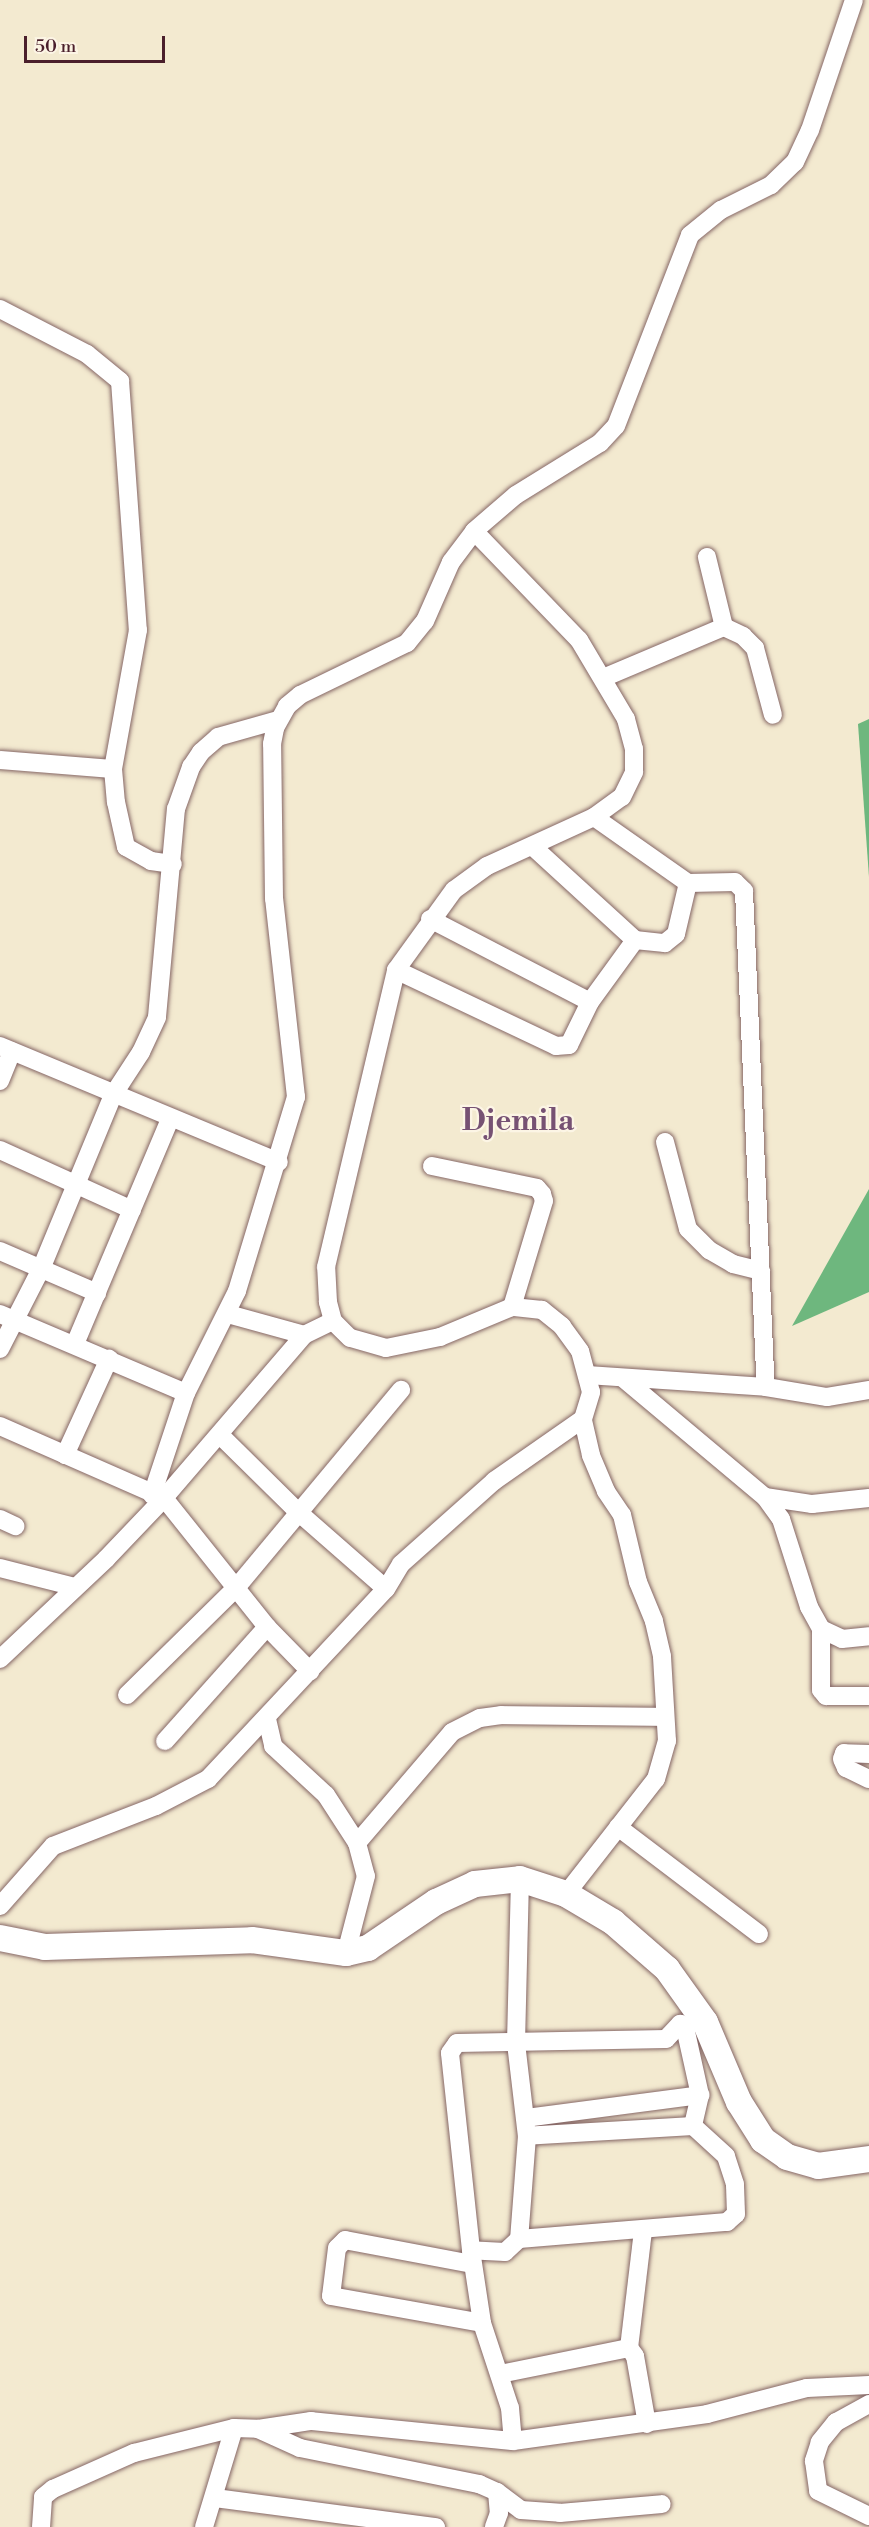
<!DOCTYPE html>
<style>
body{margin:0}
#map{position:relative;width:869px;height:2527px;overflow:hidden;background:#f3ead0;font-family:"Libre Bodoni",serif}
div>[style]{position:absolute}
.forest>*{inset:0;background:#6eb77e}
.roads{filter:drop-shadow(0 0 2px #856665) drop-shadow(0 0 2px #856665)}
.street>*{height:18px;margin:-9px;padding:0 9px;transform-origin:9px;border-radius:9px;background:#fff}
.secondary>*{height:26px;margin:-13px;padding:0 13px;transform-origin:13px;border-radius:13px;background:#fff}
span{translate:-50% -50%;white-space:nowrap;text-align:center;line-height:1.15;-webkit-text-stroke:4.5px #fcf5e5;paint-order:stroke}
.district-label{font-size:30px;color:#765173;font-weight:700}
.scale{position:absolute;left:24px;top:36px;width:141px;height:27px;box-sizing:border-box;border:3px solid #4a1f2b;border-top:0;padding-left:8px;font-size:18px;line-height:21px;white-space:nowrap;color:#4a1f2b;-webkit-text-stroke:4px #fcf5e5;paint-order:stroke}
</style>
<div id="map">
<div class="forest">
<div style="clip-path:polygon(869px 719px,869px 877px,858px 724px)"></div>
<div style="clip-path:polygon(869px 1189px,869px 1292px,792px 1326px)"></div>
</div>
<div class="roads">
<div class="street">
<div style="left:0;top:309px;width:98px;rotate:27.3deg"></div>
<div style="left:87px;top:354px;width:43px;rotate:39.3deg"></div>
<div style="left:120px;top:381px;width:250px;rotate:85.9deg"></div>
<div style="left:138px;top:630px;width:141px;rotate:100.2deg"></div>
<div style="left:113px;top:769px;width:33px;rotate:85deg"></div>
<div style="left:116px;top:802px;width:46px;rotate:77.5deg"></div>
<div style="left:126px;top:847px;width:29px;rotate:29deg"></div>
<div style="left:151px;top:861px;width:22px;rotate:8deg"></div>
<div style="left:724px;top:627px;width:21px;rotate:25deg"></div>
<div style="left:743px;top:636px;width:17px;rotate:45deg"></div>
<div style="left:755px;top:648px;width:69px;rotate:75deg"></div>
<div style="left:603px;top:678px;width:131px;rotate:-22.9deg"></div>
<div style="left:724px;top:627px;width:72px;rotate:-103.7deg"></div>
<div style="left:0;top:760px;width:113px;rotate:4.6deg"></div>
<div style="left:594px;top:817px;width:115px;rotate:35.1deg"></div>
<div style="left:688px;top:883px;width:47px;rotate:-1.2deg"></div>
<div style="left:735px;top:882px;width:13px;rotate:45deg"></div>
<div style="left:744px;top:891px;width:496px;rotate:87.5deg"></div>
<div style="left:430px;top:919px;width:180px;rotate:27.4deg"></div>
<div style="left:635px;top:940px;width:30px;rotate:6deg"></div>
<div style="left:665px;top:943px;width:14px;rotate:-39deg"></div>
<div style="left:676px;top:934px;width:52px;rotate:-76.8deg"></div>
<div style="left:396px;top:970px;width:177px;rotate:25.4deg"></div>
<div style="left:556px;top:1046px;width:13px;rotate:-4deg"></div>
<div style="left:569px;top:1045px;width:48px;rotate:-64deg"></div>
<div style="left:590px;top:1002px;width:77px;rotate:-54deg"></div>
<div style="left:635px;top:940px;width:138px;rotate:-137.6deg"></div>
<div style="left:0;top:1046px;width:302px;rotate:22.6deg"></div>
<div style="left:0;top:1081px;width:32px;rotate:-68deg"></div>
<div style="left:665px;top:1142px;width:90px;rotate:75.2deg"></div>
<div style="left:688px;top:1229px;width:30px;rotate:45deg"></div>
<div style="left:709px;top:1250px;width:28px;rotate:30deg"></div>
<div style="left:733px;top:1264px;width:29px;rotate:14deg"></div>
<div style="left:0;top:1150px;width:145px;rotate:24.4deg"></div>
<div style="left:432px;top:1166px;width:107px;rotate:11.8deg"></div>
<div style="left:537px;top:1188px;width:8px;rotate:50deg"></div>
<div style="left:542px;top:1194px;width:7px;rotate:74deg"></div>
<div style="left:544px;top:1201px;width:111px;rotate:106.8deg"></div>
<div style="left:0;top:1251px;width:106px;rotate:23.4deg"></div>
<div style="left:0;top:1314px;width:202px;rotate:23deg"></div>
<div style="left:228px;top:1314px;width:79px;rotate:15.4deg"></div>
<div style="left:304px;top:1335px;width:32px;rotate:-26deg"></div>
<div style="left:75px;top:1344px;width:244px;rotate:-67.1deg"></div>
<div style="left:0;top:1349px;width:90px;rotate:-62.9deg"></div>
<div style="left:41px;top:1269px;width:188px;rotate:-67.5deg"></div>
<div style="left:113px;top:1095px;width:51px;rotate:-56.9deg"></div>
<div style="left:141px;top:1052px;width:38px;rotate:-65deg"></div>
<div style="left:157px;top:1017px;width:209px;rotate:-84.8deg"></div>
<div style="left:176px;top:809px;width:45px;rotate:-70.3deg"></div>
<div style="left:191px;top:767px;width:18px;rotate:-56deg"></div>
<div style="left:201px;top:752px;width:23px;rotate:-41deg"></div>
<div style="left:218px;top:737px;width:62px;rotate:-15.8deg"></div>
<div style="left:587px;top:1375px;width:179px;rotate:3.8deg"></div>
<div style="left:766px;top:1387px;width:62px;rotate:9.3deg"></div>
<div style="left:827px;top:1397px;width:43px;rotate:-9.5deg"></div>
<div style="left:623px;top:1378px;width:185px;rotate:40deg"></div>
<div style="left:765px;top:1497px;width:27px;rotate:54deg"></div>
<div style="left:781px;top:1519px;width:92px;rotate:72.3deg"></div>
<div style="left:809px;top:1607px;width:25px;rotate:61deg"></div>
<div style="left:821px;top:1629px;width:23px;rotate:25deg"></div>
<div style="left:842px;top:1639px;width:27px;rotate:-6deg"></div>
<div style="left:0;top:1426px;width:179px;rotate:23.7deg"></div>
<div style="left:164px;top:1498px;width:165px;rotate:51.4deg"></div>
<div style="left:267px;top:1627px;width:62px;rotate:45.7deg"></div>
<div style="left:221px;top:1436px;width:107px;rotate:44.6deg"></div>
<div style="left:297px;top:1511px;width:118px;rotate:41.2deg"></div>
<div style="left:65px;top:1455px;width:106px;rotate:-65.4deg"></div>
<div style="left:152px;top:1495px;width:108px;rotate:-71.6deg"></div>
<div style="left:186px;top:1393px;width:114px;rotate:-63.4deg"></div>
<div style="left:237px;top:1291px;width:203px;rotate:-73.1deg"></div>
<div style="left:296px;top:1097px;width:199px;rotate:-96.3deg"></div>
<div style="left:274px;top:899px;width:155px;rotate:-90.7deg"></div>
<div style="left:272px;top:744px;width:16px;rotate:-79deg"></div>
<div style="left:275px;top:728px;width:25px;rotate:-61deg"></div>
<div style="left:287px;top:706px;width:17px;rotate:-40deg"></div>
<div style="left:300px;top:695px;width:119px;rotate:-25.9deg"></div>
<div style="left:407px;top:643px;width:28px;rotate:-51deg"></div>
<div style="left:425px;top:621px;width:64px;rotate:-66.2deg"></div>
<div style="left:451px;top:562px;width:39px;rotate:-53deg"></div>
<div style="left:474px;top:531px;width:55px;rotate:-40.6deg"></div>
<div style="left:516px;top:495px;width:99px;rotate:-31.8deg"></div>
<div style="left:600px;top:443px;width:23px;rotate:-47deg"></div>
<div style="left:616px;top:426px;width:205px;rotate:-68.8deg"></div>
<div style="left:690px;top:235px;width:40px;rotate:-39deg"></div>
<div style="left:721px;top:210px;width:56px;rotate:-26.6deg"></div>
<div style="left:771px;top:185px;width:33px;rotate:-44deg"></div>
<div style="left:795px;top:162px;width:35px;rotate:-65deg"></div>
<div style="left:810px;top:130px;width:137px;rotate:-71.3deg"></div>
<div style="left:765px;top:1497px;width:48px;rotate:8.5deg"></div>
<div style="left:812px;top:1504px;width:57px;rotate:-6deg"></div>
<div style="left:0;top:1519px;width:17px;rotate:25deg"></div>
<div style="left:0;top:1568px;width:77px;rotate:14.2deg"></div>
<div style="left:821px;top:1629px;width:61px;rotate:90deg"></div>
<div style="left:821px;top:1690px;width:8px;rotate:50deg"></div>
<div style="left:826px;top:1696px;width:43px"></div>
<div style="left:0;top:1659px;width:146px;rotate:-43.3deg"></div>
<div style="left:106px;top:1559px;width:84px;rotate:-46.4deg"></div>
<div style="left:164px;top:1498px;width:215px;rotate:-49.3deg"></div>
<div style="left:127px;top:1695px;width:153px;rotate:-44.5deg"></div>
<div style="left:236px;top:1588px;width:258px;rotate:-50.2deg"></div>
<div style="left:267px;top:1719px;width:28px;rotate:77deg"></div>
<div style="left:273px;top:1746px;width:72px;rotate:42.8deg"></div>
<div style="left:326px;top:1795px;width:57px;rotate:57.1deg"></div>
<div style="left:357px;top:1843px;width:34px;rotate:75deg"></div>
<div style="left:366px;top:1876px;width:80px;rotate:104.6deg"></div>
<div style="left:165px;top:1741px;width:153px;rotate:-48.2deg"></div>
<div style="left:869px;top:1754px;width:25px;rotate:-178deg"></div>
<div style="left:844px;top:1753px;width:6px;rotate:108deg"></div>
<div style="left:842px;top:1759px;width:10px;rotate:66deg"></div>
<div style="left:846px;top:1768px;width:25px;rotate:26deg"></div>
<div style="left:618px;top:1827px;width:177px;rotate:37.2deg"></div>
<div style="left:357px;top:1843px;width:146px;rotate:-49.4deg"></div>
<div style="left:452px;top:1732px;width:31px;rotate:-27deg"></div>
<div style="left:480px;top:1718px;width:21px;rotate:-8deg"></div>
<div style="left:501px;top:1715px;width:163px;rotate:0.7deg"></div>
<div style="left:520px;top:1879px;width:164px;rotate:91.4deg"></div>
<div style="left:516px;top:2043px;width:94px;rotate:83.3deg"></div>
<div style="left:527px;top:2136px;width:103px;rotate:94.4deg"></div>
<div style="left:519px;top:2239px;width:19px;rotate:137deg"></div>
<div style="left:505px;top:2252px;width:34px;rotate:-177deg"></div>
<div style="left:471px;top:2250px;width:74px;rotate:81.4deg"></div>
<div style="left:482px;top:2323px;width:89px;rotate:71.8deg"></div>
<div style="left:510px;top:2408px;width:33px;rotate:85deg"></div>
<div style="left:513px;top:2441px;width:196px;rotate:-7.9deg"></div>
<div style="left:707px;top:2414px;width:103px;rotate:-14.6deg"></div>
<div style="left:807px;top:2388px;width:62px;rotate:-2.8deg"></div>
<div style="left:566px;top:1894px;width:146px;rotate:-52deg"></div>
<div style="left:656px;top:1779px;width:40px;rotate:-74deg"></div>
<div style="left:667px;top:1741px;width:85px;rotate:-93.4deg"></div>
<div style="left:662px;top:1656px;width:36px;rotate:-103deg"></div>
<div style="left:654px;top:1621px;width:42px;rotate:-112.3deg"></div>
<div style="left:638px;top:1582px;width:69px;rotate:-103.4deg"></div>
<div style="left:622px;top:1515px;width:29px;rotate:-124deg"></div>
<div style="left:606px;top:1491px;width:39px;rotate:-113deg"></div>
<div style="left:591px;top:1455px;width:37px;rotate:-103deg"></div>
<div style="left:0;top:1906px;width:80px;rotate:-48.5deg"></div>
<div style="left:53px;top:1846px;width:110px;rotate:-21.2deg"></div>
<div style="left:156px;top:1806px;width:59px;rotate:-27.4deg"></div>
<div style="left:208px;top:1779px;width:260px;rotate:-46.9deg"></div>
<div style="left:386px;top:1589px;width:29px;rotate:-59deg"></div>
<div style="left:401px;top:1564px;width:125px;rotate:-41.7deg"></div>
<div style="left:494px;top:1481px;width:108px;rotate:-34.9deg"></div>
<div style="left:583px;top:1419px;width:28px;rotate:-73deg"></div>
<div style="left:591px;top:1392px;width:42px;rotate:-105deg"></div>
<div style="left:580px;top:1351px;width:31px;rotate:-126deg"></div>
<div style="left:562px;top:1326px;width:26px;rotate:-141deg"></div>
<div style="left:542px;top:1310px;width:30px;rotate:-174deg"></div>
<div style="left:512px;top:1307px;width:78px;rotate:157.4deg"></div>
<div style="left:440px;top:1337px;width:55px;rotate:168.5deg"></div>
<div style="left:386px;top:1348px;width:37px;rotate:-164deg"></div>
<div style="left:350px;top:1338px;width:24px;rotate:-135deg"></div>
<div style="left:333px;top:1321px;width:20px;rotate:-105deg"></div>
<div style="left:328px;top:1302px;width:35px;rotate:-93deg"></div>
<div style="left:326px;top:1267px;width:305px;rotate:-76.7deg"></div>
<div style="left:396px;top:970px;width:99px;rotate:-54.1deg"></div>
<div style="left:454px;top:890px;width:41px;rotate:-36deg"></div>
<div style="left:487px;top:866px;width:118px;rotate:-24.6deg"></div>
<div style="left:594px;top:817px;width:34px;rotate:-36deg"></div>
<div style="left:622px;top:797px;width:28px;rotate:-64deg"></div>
<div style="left:634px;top:772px;width:23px;rotate:-90deg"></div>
<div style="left:634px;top:749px;width:31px;rotate:-105deg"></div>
<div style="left:626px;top:719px;width:92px;rotate:-120.7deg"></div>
<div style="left:579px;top:640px;width:151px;rotate:-133.9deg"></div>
<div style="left:526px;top:2118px;width:176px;rotate:-7.5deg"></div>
<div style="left:519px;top:2239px;width:209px;rotate:-4.7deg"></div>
<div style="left:727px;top:2222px;width:12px;rotate:-42deg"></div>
<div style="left:736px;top:2214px;width:30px;rotate:-92deg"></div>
<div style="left:735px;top:2184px;width:29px;rotate:-108deg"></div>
<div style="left:726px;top:2156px;width:45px;rotate:-137.7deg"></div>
<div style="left:693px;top:2126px;width:166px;rotate:176.6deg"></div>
<div style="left:471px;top:2250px;width:198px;rotate:-96.1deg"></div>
<div style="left:450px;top:2053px;width:12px;rotate:-55deg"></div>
<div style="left:457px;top:2043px;width:209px;rotate:-1.1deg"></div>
<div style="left:666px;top:2039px;width:21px;rotate:-47deg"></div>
<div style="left:680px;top:2024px;width:10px;rotate:53deg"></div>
<div style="left:686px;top:2032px;width:65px;rotate:77.5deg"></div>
<div style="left:700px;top:2095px;width:32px;rotate:103deg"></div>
<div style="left:472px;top:2264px;width:129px;rotate:-169.3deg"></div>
<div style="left:345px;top:2240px;width:11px;rotate:135deg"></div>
<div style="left:337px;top:2248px;width:48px;rotate:97.1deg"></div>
<div style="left:331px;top:2296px;width:153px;rotate:10.1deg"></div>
<div style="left:629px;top:2348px;width:118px;rotate:-83.2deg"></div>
<div style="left:500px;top:2374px;width:132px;rotate:-11.4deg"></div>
<div style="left:629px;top:2348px;width:10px;rotate:53deg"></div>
<div style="left:635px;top:2356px;width:69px;rotate:80deg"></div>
<div style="left:869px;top:2404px;width:38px;rotate:151deg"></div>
<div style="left:836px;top:2422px;width:26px;rotate:129deg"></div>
<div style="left:820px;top:2442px;width:20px;rotate:108deg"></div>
<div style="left:814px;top:2461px;width:30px;rotate:82deg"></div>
<div style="left:818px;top:2491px;width:57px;rotate:26.1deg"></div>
<div style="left:258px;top:2429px;width:46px;rotate:24.3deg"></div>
<div style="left:300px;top:2448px;width:183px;rotate:11.4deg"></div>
<div style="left:479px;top:2484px;width:20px;rotate:24deg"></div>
<div style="left:497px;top:2492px;width:21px;rotate:85deg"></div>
<div style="left:499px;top:2513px;width:15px;rotate:110deg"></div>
<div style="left:497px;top:2492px;width:30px;rotate:37deg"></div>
<div style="left:521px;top:2510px;width:39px;rotate:4deg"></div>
<div style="left:560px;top:2513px;width:102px;rotate:-5deg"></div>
<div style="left:215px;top:2498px;width:223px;rotate:7.5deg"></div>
<div style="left:41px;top:2527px;width:30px;rotate:-86deg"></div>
<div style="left:43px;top:2497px;width:13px;rotate:-39deg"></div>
<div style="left:53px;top:2489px;width:89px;rotate:-24deg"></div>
<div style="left:134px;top:2453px;width:103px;rotate:-14deg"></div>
<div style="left:234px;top:2428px;width:24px;rotate:2deg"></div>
<div style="left:258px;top:2429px;width:54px;rotate:-8.6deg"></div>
<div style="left:311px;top:2421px;width:203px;rotate:5.7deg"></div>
<div style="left:204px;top:2527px;width:103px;rotate:-73.1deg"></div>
</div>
<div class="secondary">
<div style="left:0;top:1938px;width:46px;rotate:11.3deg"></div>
<div style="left:45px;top:1947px;width:207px;rotate:-1.9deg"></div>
<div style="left:252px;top:1940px;width:95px;rotate:7.9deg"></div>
<div style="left:346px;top:1953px;width:23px;rotate:-13deg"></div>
<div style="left:368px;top:1948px;width:82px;rotate:-34.1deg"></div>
<div style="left:436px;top:1902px;width:43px;rotate:-24.8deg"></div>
<div style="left:475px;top:1884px;width:45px;rotate:-6.3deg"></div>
<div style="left:520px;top:1879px;width:48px;rotate:18.1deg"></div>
<div style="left:566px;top:1894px;width:55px;rotate:30.8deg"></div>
<div style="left:613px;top:1922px;width:72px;rotate:41deg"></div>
<div style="left:667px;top:1969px;width:65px;rotate:54.4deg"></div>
<div style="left:705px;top:2022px;width:87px;rotate:67deg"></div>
<div style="left:739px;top:2102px;width:45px;rotate:57.7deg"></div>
<div style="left:763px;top:2140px;width:29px;rotate:35deg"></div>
<div style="left:787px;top:2157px;width:32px;rotate:16deg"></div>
<div style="left:818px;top:2166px;width:51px;rotate:-7.8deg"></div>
</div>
</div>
<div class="district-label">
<span style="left:518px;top:1121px">Djemila</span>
</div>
<div class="scale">50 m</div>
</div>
